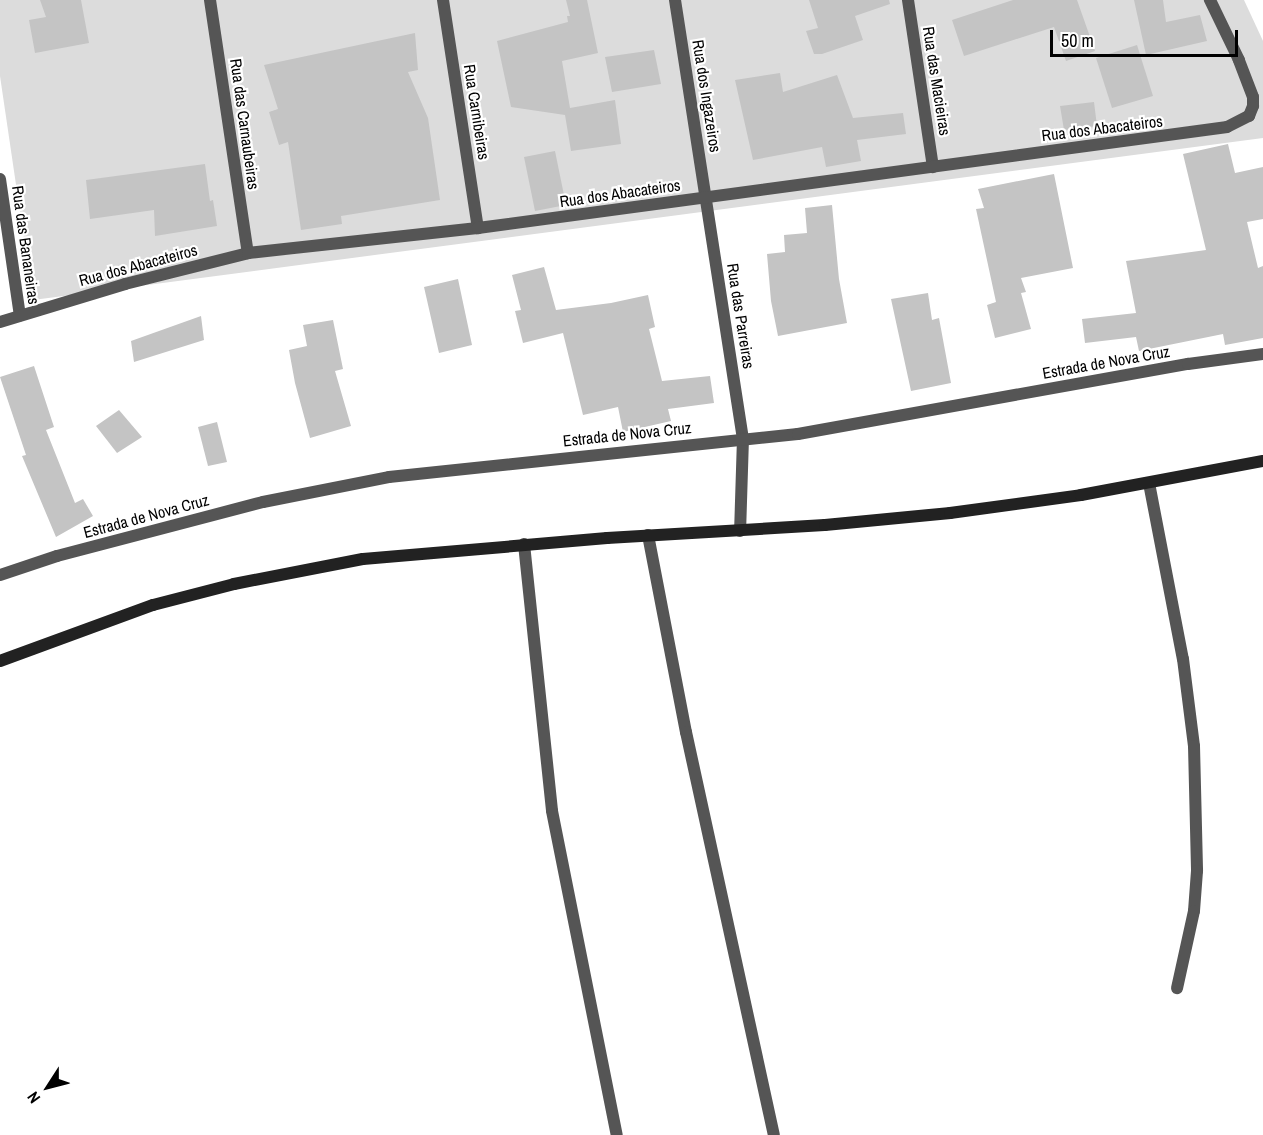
<!DOCTYPE html>
<style>
body{margin:0}
#map{position:relative;width:1263px;height:1135px;overflow:hidden;background:#fff;font-family:"Archivo Narrow",sans-serif}
div>[style]{position:absolute}
.green>*{inset:0;background:#dcdcdc}
.building>*{inset:0;background:#c4c4c4}
.minor>*{height:12px;margin:-6px;padding:0 6px;transform-origin:6px;border-radius:6px;background:#555}
.secondary>*{height:12px;margin:-6px;padding:0 6px;transform-origin:6px;border-radius:6px;background:#222}
span{translate:-50% -50%;white-space:nowrap;text-align:center;line-height:1.15;-webkit-text-stroke:4.5px #fff;paint-order:stroke}
.street-label{font-size:16px;color:#000}
.north{position:absolute;left:18px;top:1057px;width:60px;height:60px;-webkit-text-stroke:4px #fff;paint-order:stroke;rotate:234deg;font-size:16px;font-weight:700;line-height:24px;text-align:center;color:#000}
.north::after{content:'';display:block;margin:auto;width:21px;height:27px;background:#000;clip-path:polygon(50% 0,100% 100%,50% 72%,0 100%)}
.scale{position:absolute;left:1050px;top:30px;width:188px;height:27px;box-sizing:border-box;border:3px solid #000;border-top:0;padding-left:8px;font-size:18px;line-height:21px;white-space:nowrap;color:#000;-webkit-text-stroke:4px #fff;paint-order:stroke}
</style>
<div id="map">
<div class="green">
<div style="clip-path:polygon(0 0,1244px 0,1263px 41px,1263px 138px,33px 300px,0 76px)"></div>
</div>
<div class="building">
<div style="clip-path:polygon(40px 0,81px 0,89px 43px,35px 53px,29px 20px,46px 17px)"></div>
<div style="clip-path:polygon(566px 0,587px 0,598px 53px,562px 61px,570px 108px,615px 100px,621px 144px,571px 151px,565px 115px,511px 107px,497px 41px,568px 22px,567px 16px,570px 16px)"></div>
<div style="clip-path:polygon(809px 0,889px 0,890px 4px,855px 16px,863px 40px,822px 54px,814px 54px,806px 31px,818px 28px)"></div>
<div style="clip-path:polygon(1013px 0,1077px 0,1095px 51px,1066px 61px,1054px 27px,964px 56px,952px 20px)"></div>
<div style="clip-path:polygon(1134px 0,1163px 0,1166px 22px,1200px 15px,1207px 41px,1146px 55px)"></div>
<div style="clip-path:polygon(415px 33px,418px 70px,408px 72px,428px 118px,440px 200px,341px 216px,342px 224px,301px 230px,288px 142px,279px 145px,269px 112px,278px 109px,264px 65px)"></div>
<div style="clip-path:polygon(1137px 45px,1153px 96px,1112px 108px,1096px 58px)"></div>
<div style="clip-path:polygon(654px 50px,661px 84px,612px 92px,605px 57px)"></div>
<div style="clip-path:polygon(780px 73px,783px 92px,837px 75px,853px 118px,903px 113px,906px 134px,857px 140px,861px 161px,826px 167px,822px 147px,753px 160px,735px 80px)"></div>
<div style="clip-path:polygon(1094px 102px,1097px 126px,1064px 130px,1060px 106px)"></div>
<div style="clip-path:polygon(1228px 144px,1235px 173px,1263px 167px,1263px 219px,1247px 222px,1258px 268px,1263px 266px,1263px 338px,1225px 345px,1223px 334px,1139px 351px,1136px 337px,1085px 343px,1082px 319px,1136px 313px,1126px 261px,1206px 250px,1183px 154px)"></div>
<div style="clip-path:polygon(555px 151px,566px 205px,535px 211px,524px 157px)"></div>
<div style="clip-path:polygon(205px 164px,210px 201px,213px 200px,217px 226px,155px 236px,154px 210px,90px 219px,86px 180px)"></div>
<div style="clip-path:polygon(1054px 174px,1073px 268px,1021px 278px,1026px 292px,1021px 293px,1031px 329px,995px 338px,987px 305px,996px 302px,976px 209px,984px 208px,978px 189px)"></div>
<div style="clip-path:polygon(832px 205px,839px 279px,847px 323px,778px 336px,771px 301px,767px 254px,785px 252px,784px 235px,807px 233px,805px 208px)"></div>
<div style="clip-path:polygon(544px 267px,556px 310px,611px 303px,648px 295px,655px 327px,649px 329px,662px 381px,710px 376px,714px 403px,668px 409px,671px 421px,623px 432px,618px 407px,583px 415px,563px 333px,523px 343px,515px 311px,521px 310px,512px 275px)"></div>
<div style="clip-path:polygon(458px 279px,472px 345px,439px 353px,424px 287px)"></div>
<div style="clip-path:polygon(928px 293px,932px 320px,939px 318px,951px 383px,911px 391px,891px 299px)"></div>
<div style="clip-path:polygon(201px 316px,204px 340px,134px 362px,131px 341px)"></div>
<div style="clip-path:polygon(333px 320px,343px 369px,335px 371px,351px 426px,310px 438px,295px 383px,289px 350px,307px 346px,303px 325px)"></div>
<div style="clip-path:polygon(34px 366px,54px 427px,46px 430px,75px 503px,83px 499px,93px 516px,56px 537px,22px 456px,26px 455px,0 377px)"></div>
<div style="clip-path:polygon(119px 410px,142px 437px,117px 453px,96px 426px)"></div>
<div style="clip-path:polygon(217px 422px,227px 462px,208px 466px,198px 427px)"></div>
</div>
<div class="minor">
<div style="left:210px;top:0;width:256px;rotate:81.5deg"></div>
<div style="left:443px;top:0;width:231px;rotate:81.3deg"></div>
<div style="left:675px;top:0;width:443px;rotate:81.2deg"></div>
<div style="left:743px;top:438px;width:93px;rotate:91.8deg"></div>
<div style="left:908px;top:0;width:169px;rotate:81.5deg"></div>
<div style="left:0;top:179px;width:138px;rotate:81.7deg"></div>
<div style="left:0;top:322px;width:131px;rotate:-16.9deg"></div>
<div style="left:125px;top:284px;width:127px;rotate:-14.1deg"></div>
<div style="left:248px;top:253px;width:231px;rotate:-6.2deg"></div>
<div style="left:478px;top:228px;width:756px;rotate:-7.68deg"></div>
<div style="left:1227px;top:127px;width:25px;rotate:-27deg"></div>
<div style="left:1249px;top:116px;width:11px;rotate:-68deg"></div>
<div style="left:1253px;top:106px;width:9px;rotate:-90deg"></div>
<div style="left:1253px;top:97px;width:40px;rotate:-111deg"></div>
<div style="left:1239px;top:60px;width:67px;rotate:-115.8deg"></div>
<div style="left:1149px;top:483px;width:179px;rotate:79.1deg"></div>
<div style="left:1183px;top:659px;width:88px;rotate:82.8deg"></div>
<div style="left:1194px;top:746px;width:125px;rotate:88.6deg"></div>
<div style="left:1197px;top:871px;width:40px;rotate:94.3deg"></div>
<div style="left:1194px;top:911px;width:79px;rotate:102.4deg"></div>
<div style="left:648px;top:535px;width:201px;rotate:79.1deg"></div>
<div style="left:686px;top:732px;width:412px;rotate:77.7deg"></div>
<div style="left:524px;top:544px;width:268px;rotate:84deg"></div>
<div style="left:552px;top:811px;width:330px;rotate:78.7deg"></div>
<div style="left:0;top:575px;width:60px;rotate:-18.4deg"></div>
<div style="left:57px;top:556px;width:213px;rotate:-14.7deg"></div>
<div style="left:263px;top:502px;width:128px;rotate:-11.2deg"></div>
<div style="left:389px;top:477px;width:411px;rotate:-6deg"></div>
<div style="left:798px;top:434px;width:396px;rotate:-10.2deg"></div>
<div style="left:1188px;top:364px;width:76px;rotate:-7.6deg"></div>
</div>
<div class="secondary">
<div style="left:0;top:661px;width:163px;rotate:-20.1deg"></div>
<div style="left:153px;top:605px;width:84px;rotate:-14.5deg"></div>
<div style="left:234px;top:584px;width:131px;rotate:-11deg"></div>
<div style="left:363px;top:559px;width:245px;rotate:-4.9deg"></div>
<div style="left:607px;top:538px;width:218px;rotate:-3.4deg"></div>
<div style="left:825px;top:525px;width:126px;rotate:-5.5deg"></div>
<div style="left:950px;top:513px;width:132px;rotate:-7.8deg"></div>
<div style="left:1081px;top:495px;width:185px;rotate:-10.6deg"></div>
</div>
<div class="street-label">
<span style="left:937px;top:81px;rotate:81deg">Rua das Macieiras</span>
<span style="left:707px;top:96px;rotate:81deg">Rua dos Ingazeiros</span>
<span style="left:477px;top:112px;rotate:81deg">Rua Carnibeiras</span>
<span style="left:245px;top:124px;rotate:82deg">Rua das Carnaubeiras</span>
<span style="left:1102px;top:128px;rotate:-7deg">Rua dos Abacateiros</span>
<span style="left:620px;top:193px;rotate:-8deg">Rua dos Abacateiros</span>
<span style="left:26px;top:245px;rotate:82deg">Rua das Bananeiras</span>
<span style="left:138px;top:265px;rotate:-15deg">Rua dos Abacateiros</span>
<span style="left:741px;top:316px;rotate:81deg">Rua das Parreiras</span>
<span style="left:1106px;top:362px;rotate:-10deg">Estrada de Nova Cruz</span>
<span style="left:627px;top:434px;rotate:-6deg">Estrada de Nova Cruz</span>
<span style="left:146px;top:516px;rotate:-15deg">Estrada de Nova Cruz</span>
</div>
<div class="north">N</div>
<div class="scale">50 m</div>
</div>
